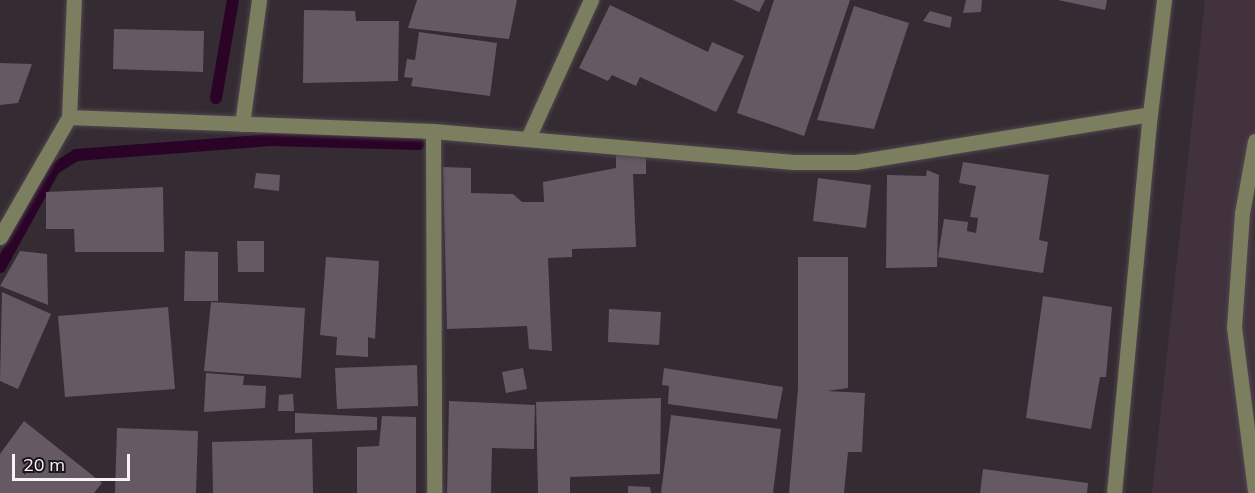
<!DOCTYPE html>
<style>
body{margin:0}
#map{position:relative;width:1255px;height:493px;overflow:hidden;background:#352b33;font-family:Mulish,sans-serif}
div>[style]{position:absolute}
.built>*{inset:0;background:#41323e}
.stream>*{height:12px;margin:-6px;padding:0 6px;transform-origin:6px;border-radius:6px;background:#2a0327}
.building>*{inset:0;background:#655a63}
.roads{filter:drop-shadow(0 0 2px #50474e) drop-shadow(0 0 2px #50474e)}
.minor>*{height:15px;margin:-7.5px;padding:0 7.5px;transform-origin:7.5px;border-radius:7.5px;background:#7b7e5f}
span{translate:-50% -50%;white-space:nowrap;text-align:center;line-height:1.15;-webkit-text-stroke:4.5px #191519;paint-order:stroke}
.scale{position:absolute;left:12px;top:454px;width:118px;height:27px;box-sizing:border-box;border:3px solid #f8f2f7;border-top:0;padding-left:8px;font-size:18px;line-height:21px;white-space:nowrap;color:#f8f2f7;-webkit-text-stroke:4px #191519;paint-order:stroke}
</style>
<div id="map">
<div class="built">
<div style="clip-path:polygon(1205px 0,1255px 0,1255px 493px,1152px 493px)"></div>
</div>
<div class="stream">
<div style="left:216px;top:98px;width:99px;rotate:-80.2deg"></div>
<div style="left:0;top:267px;width:112px;rotate:-61.1deg"></div>
<div style="left:54px;top:169px;width:26px;rotate:-32deg"></div>
<div style="left:76px;top:155px;width:195px;rotate:-4.4deg"></div>
<div style="left:270px;top:140px;width:149px;rotate:1.5deg"></div>
</div>
<div class="building">
<div style="clip-path:polygon(417px 0,517px 0,509px 39px,408px 28px)"></div>
<div style="clip-path:polygon(733px 0,765px 0,759px 12px)"></div>
<div style="clip-path:polygon(774px 0,850px 0,804px 136px,737px 113px)"></div>
<div style="clip-path:polygon(966px 0,982px 0,981px 12px,963px 13px)"></div>
<div style="clip-path:polygon(1058px 0,1107px 0,1105px 10px)"></div>
<div style="clip-path:polygon(610px 5px,708px 52px,712px 42px,744px 56px,716px 112px,640px 77px,636px 86px,612px 75px,608px 81px,579px 68px)"></div>
<div style="clip-path:polygon(854px 6px,909px 23px,874px 129px,817px 120px)"></div>
<div style="clip-path:polygon(304px 10px,355px 11px,356px 21px,399px 21px,398px 81px,303px 83px)"></div>
<div style="clip-path:polygon(930px 11px,952px 17px,950px 28px,923px 21px)"></div>
<div style="clip-path:polygon(114px 29px,204px 31px,203px 72px,113px 69px)"></div>
<div style="clip-path:polygon(419px 32px,497px 43px,490px 96px,411px 86px,413px 78px,404px 77px,407px 59px,415px 60px)"></div>
<div style="clip-path:polygon(0 63px,32px 64px,18px 103px,0 105px)"></div>
<div style="clip-path:polygon(646px 152px,646px 174px,633px 174px,636px 247px,572px 249px,572px 257px,548px 258px,552px 351px,529px 349px,527px 326px,447px 329px,443px 167px,471px 168px,471px 193px,513px 194px,522px 202px,544px 202px,543px 182px,616px 168px,616px 153px)"></div>
<div style="clip-path:polygon(963px 162px,1049px 175px,1039px 240px,1048px 242px,1043px 273px,938px 257px,944px 219px,968px 222px,967px 231px,976px 233px,978px 218px,970px 217px,976px 186px,959px 183px)"></div>
<div style="clip-path:polygon(927px 170px,939px 175px,937px 267px,886px 268px,887px 175px,926px 176px)"></div>
<div style="clip-path:polygon(256px 173px,280px 175px,279px 191px,254px 188px)"></div>
<div style="clip-path:polygon(818px 178px,871px 185px,866px 228px,813px 221px)"></div>
<div style="clip-path:polygon(163px 187px,164px 252px,75px 252px,74px 229px,46px 229px,46px 192px)"></div>
<div style="clip-path:polygon(237px 241px,264px 241px,264px 272px,238px 272px)"></div>
<div style="clip-path:polygon(20px 251px,47px 254px,48px 305px,0 286px)"></div>
<div style="clip-path:polygon(185px 251px,218px 252px,218px 301px,184px 301px)"></div>
<div style="clip-path:polygon(326px 257px,379px 261px,375px 339px,368px 337px,368px 357px,336px 355px,337px 337px,320px 335px)"></div>
<div style="clip-path:polygon(798px 257px,848px 257px,848px 388px,827px 391px,865px 393px,862px 452px,848px 452px,844px 493px,789px 493px,798px 388px)"></div>
<div style="clip-path:polygon(2px 292px,51px 314px,18px 389px,0 381px)"></div>
<div style="clip-path:polygon(1043px 296px,1112px 307px,1106px 377px,1100px 377px,1091px 429px,1026px 418px)"></div>
<div style="clip-path:polygon(211px 302px,305px 308px,301px 378px,204px 371px)"></div>
<div style="clip-path:polygon(168px 307px,175px 389px,65px 397px,58px 316px)"></div>
<div style="clip-path:polygon(609px 309px,661px 312px,659px 345px,608px 342px)"></div>
<div style="clip-path:polygon(417px 365px,418px 406px,337px 409px,335px 368px)"></div>
<div style="clip-path:polygon(523px 368px,527px 389px,506px 393px,502px 372px)"></div>
<div style="clip-path:polygon(664px 368px,783px 387px,777px 419px,668px 404px,669px 386px,662px 385px)"></div>
<div style="clip-path:polygon(206px 373px,244px 376px,243px 385px,266px 386px,265px 408px,204px 412px)"></div>
<div style="clip-path:polygon(293px 394px,294px 411px,278px 411px,279px 395px)"></div>
<div style="clip-path:polygon(661px 398px,660px 474px,570px 477px,570px 493px,538px 493px,536px 402px)"></div>
<div style="clip-path:polygon(449px 401px,535px 405px,534px 449px,492px 448px,491px 493px,447px 493px)"></div>
<div style="clip-path:polygon(295px 413px,377px 417px,377px 430px,295px 433px)"></div>
<div style="clip-path:polygon(671px 415px,781px 429px,773px 493px,661px 493px)"></div>
<div style="clip-path:polygon(382px 416px,416px 417px,416px 493px,357px 493px,357px 447px,379px 446px)"></div>
<div style="clip-path:polygon(24px 421px,102px 483px,94px 493px,0 493px,0 454px)"></div>
<div style="clip-path:polygon(117px 428px,198px 431px,196px 493px,115px 493px)"></div>
<div style="clip-path:polygon(312px 439px,313px 493px,213px 493px,212px 442px)"></div>
<div style="clip-path:polygon(983px 469px,1088px 483px,1087px 493px,980px 493px)"></div>
<div style="clip-path:polygon(628px 486px,650px 487px,651px 493px,628px 493px)"></div>
</div>
<div class="roads">
<div class="minor">
<div style="left:69px;top:117px;width:364px;rotate:2.2deg"></div>
<div style="left:433px;top:131px;width:362px;rotate:4.9deg"></div>
<div style="left:794px;top:162px;width:61px"></div>
<div style="left:855px;top:162px;width:299px;rotate:-9.2deg"></div>
<div style="left:1150px;top:114px;width:115px;rotate:-83deg"></div>
<div style="left:242px;top:124px;width:125px;rotate:-82.2deg"></div>
<div style="left:433px;top:131px;width:362px;rotate:89.8deg"></div>
<div style="left:528px;top:138px;width:152px;rotate:-65.5deg"></div>
<div style="left:1255px;top:141px;width:73px;rotate:100.2deg"></div>
<div style="left:1242px;top:213px;width:114px;rotate:94deg"></div>
<div style="left:1234px;top:327px;width:165px;rotate:82.7deg"></div>
<div style="left:0;top:237px;width:138px;rotate:-60.1deg"></div>
<div style="left:69px;top:117px;width:117px;rotate:-87.6deg"></div>
<div style="left:1114px;top:493px;width:381px;rotate:-84.6deg"></div>
</div>
</div>
<div class="scale">20 m</div>
</div>
